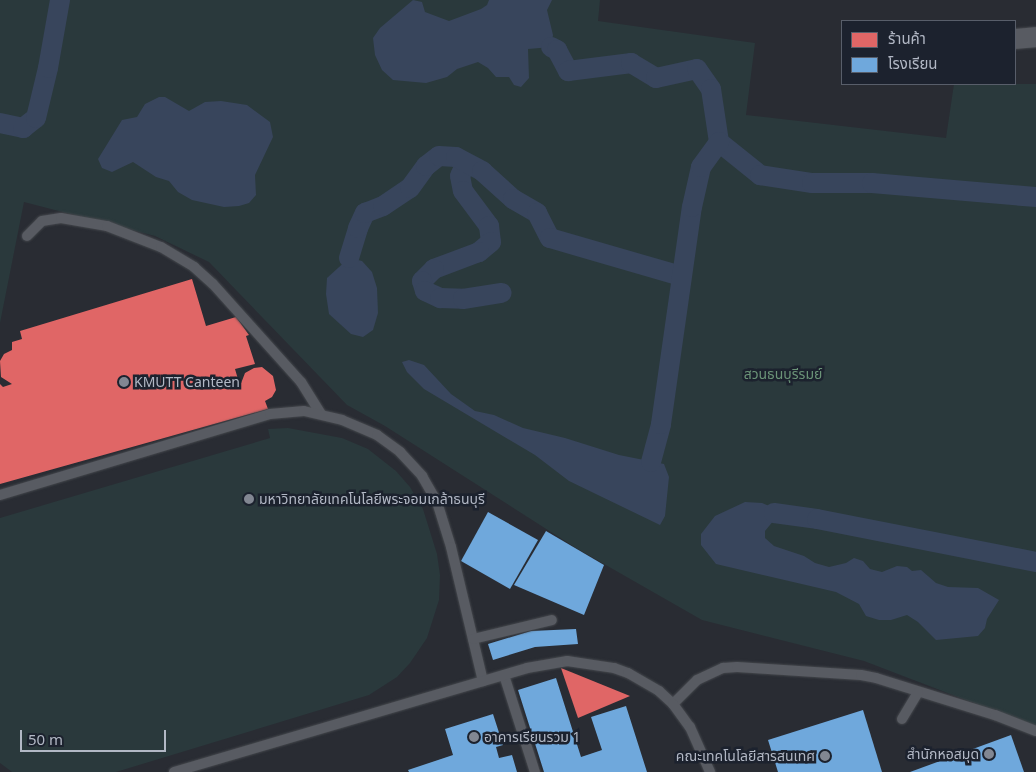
<!DOCTYPE html>
<meta charset="utf-8">
<style>
body{margin:0}
#map{position:relative;width:1036px;height:772px;overflow:hidden;background:#292c33;font-family:"Noto Sans","Noto Sans Thai",sans-serif}
div>[style]{position:absolute}
.green>*{inset:0;background:#2a393c}
.water>*{inset:0;background:#38455c}
.shops>*{inset:0;background:#e06666}
.schools>*{inset:0;background:#6fa8dc}
.canal>*{height:20px;margin:-10px;padding:0 10px;transform-origin:10px;border-radius:10px;background:#38455c}
.roads{filter:drop-shadow(0 0 1px #44474c) drop-shadow(0 0 1px #44474c)}
.lane>*{height:10px;margin:-5px;padding:0 5px;transform-origin:5px;border-radius:5px;background:#585b62}
.street>*{height:20px;margin:-10px;padding:0 10px;transform-origin:10px;border-radius:10px;background:#585b62}
.dots>*{width:14px;height:14px;translate:-50% -50%;box-sizing:border-box;border:2px solid #1c222e;border-radius:50%}
span{translate:-50% -50%;white-space:nowrap;text-align:center;line-height:1.15;-webkit-text-stroke:5px #1c222e;paint-order:stroke}
.park-label{font-size:14px;color:#6b9478}
.poi-label{font-size:14px;color:#b2b8c5}
.left{translate:0 -50%;text-align:left}
.right{translate:-100% -50%;text-align:right}
.legend{position:absolute;left:841px;top:20px;width:175px;height:65px;box-sizing:border-box;background:#1c222e;border:1px solid #585e6a;margin:0;padding:6px 9px;list-style:none;font-size:15px;color:#b2b8c5}
.legend li{display:flex;align-items:center;gap:10px;height:25px}
.legend b{width:25px;border:1px solid #585e6a}
.scale{position:absolute;left:20px;top:730px;width:146px;height:22px;box-sizing:border-box;border:2px solid #b2b8c5;border-top:0;padding-left:6px;font-size:15px;line-height:18px;white-space:nowrap;color:#b2b8c5;-webkit-text-stroke:4px #1c222e;paint-order:stroke}
</style>
<div id="map">
<div class="green">
<div style="clip-path:polygon(0 0,600px 0,598px 21px,755px 43px,746px 115px,946px 138px,954px 84px,1036px 84px,1036px 727px,864px 661px,702px 620px,576px 548px,385px 426px,347px 405px,209px 262px,155px 236px,24px 202px,0 323px)"></div>
<div style="clip-path:polygon(288px 428px,342px 438px,368px 449px,396px 471px,410px 487px,423px 509px,437px 554px,440px 575px,439px 600px,427px 638px,410px 663px,397px 677px,369px 695px,116px 772px,12px 772px,0 763px,0 518px,270px 438px,268px 429px)"></div>
</div>
<div class="water">
<div style="clip-path:polygon(413px 0,422px 2px,425px 12px,449px 21px,481px 9px,487px 5px,489px 0,552px 0,547px 10px,553px 35px,551px 47px,528px 49px,529px 78px,521px 87px,514px 85px,509px 77px,496px 77px,488px 68px,478px 62px,457px 69px,447px 77px,426px 83px,393px 80px,382px 70px,375px 55px,373px 38px,380px 28px)"></div>
<div style="clip-path:polygon(159px 97px,165px 97px,189px 111px,205px 102px,221px 101px,247px 105px,270px 122px,273px 137px,255px 175px,256px 195px,249px 203px,239px 206px,224px 207px,192px 200px,178px 192px,169px 181px,156px 177px,133px 162px,112px 172px,102px 168px,98px 159px,122px 120px,137px 117px,145px 104px)"></div>
<div style="clip-path:polygon(349px 258px,362px 261px,372px 272px,377px 288px,378px 313px,373px 330px,363px 337px,351px 334px,329px 314px,326px 294px,327px 278px)"></div>
<div style="clip-path:polygon(409px 360px,424px 365px,451px 394px,475px 411px,494px 415px,523px 428px,565px 438px,619px 455px,664px 464px,669px 477px,665px 516px,660px 525px,569px 481px,535px 455px,424px 389px,407px 372px,402px 362px)"></div>
<div style="clip-path:polygon(745px 502px,762px 503px,774px 508px,774px 520px,765px 531px,765px 538px,774px 546px,804px 556px,815px 563px,829px 567px,846px 563px,854px 558px,863px 561px,870px 569px,882px 572px,897px 566px,907px 567px,912px 571px,921px 570px,936px 583px,948px 587px,978px 588px,999px 600px,987px 619px,985px 628px,978px 636px,936px 640px,918px 622px,907px 615px,891px 620px,879px 620px,866px 616px,859px 604px,836px 592px,716px 564px,701px 545px,701px 534px,715px 516px)"></div>
</div>
<div class="shops">
<div style="clip-path:polygon(192px 279px,206px 326px,236px 317px,249px 335px,246px 336px,255px 364px,235px 369px,240px 386px,245px 373px,254px 368px,262px 367px,273px 376px,276px 390px,272px 397px,265px 401px,268px 409px,0 484px,0 384px,3px 387px,12px 384px,1px 377px,0 361px,4px 354px,12px 350px,12px 342px,22px 339px,20px 331px)"></div>
<div style="clip-path:polygon(561px 668px,630px 696px,578px 718px)"></div>
</div>
<div class="schools">
<div style="clip-path:polygon(488px 512px,538px 540px,510px 589px,461px 561px)"></div>
<div style="clip-path:polygon(546px 531px,604px 565px,584px 615px,514px 585px)"></div>
<div style="clip-path:polygon(576px 629px,578px 644px,535px 647px,493px 660px,488px 644px,531px 631px)"></div>
<div style="clip-path:polygon(556px 678px,581px 757px,602px 750px,591px 717px,626px 706px,647px 772px,544px 772px,518px 690px)"></div>
<div style="clip-path:polygon(863px 710px,882px 772px,778px 772px,768px 740px)"></div>
<div style="clip-path:polygon(493px 714px,503px 745px,496px 747px,499px 758px,512px 755px,517px 772px,409px 772px,408px 770px,453px 755px,445px 729px)"></div>
<div style="clip-path:polygon(1011px 735px,1024px 772px,910px 772px)"></div>
</div>
<div class="canal">
<div style="left:551px;top:47px;width:7px;rotate:27deg"></div>
<div style="left:557px;top:50px;width:24px;rotate:62deg"></div>
<div style="left:568px;top:71px;width:64px;rotate:-7.2deg"></div>
<div style="left:631px;top:63px;width:29px;rotate:31deg"></div>
<div style="left:656px;top:78px;width:42px;rotate:-12.4deg"></div>
<div style="left:697px;top:69px;width:24px;rotate:55deg"></div>
<div style="left:711px;top:89px;width:54px;rotate:81.4deg"></div>
<div style="left:719px;top:142px;width:53px;rotate:38.8deg"></div>
<div style="left:760px;top:175px;width:53px;rotate:8.7deg"></div>
<div style="left:812px;top:183px;width:60px"></div>
<div style="left:872px;top:183px;width:165px;rotate:4.9deg"></div>
<div style="left:0;top:123px;width:24px;rotate:12deg"></div>
<div style="left:23px;top:128px;width:16px;rotate:-38deg"></div>
<div style="left:36px;top:118px;width:51px;rotate:-76.5deg"></div>
<div style="left:48px;top:68px;width:69px;rotate:-80deg"></div>
<div style="left:466px;top:163px;width:14px;rotate:115deg"></div>
<div style="left:460px;top:176px;width:15px;rotate:79deg"></div>
<div style="left:463px;top:191px;width:44px;rotate:53.4deg"></div>
<div style="left:489px;top:226px;width:16px;rotate:83deg"></div>
<div style="left:491px;top:242px;width:16px;rotate:140deg"></div>
<div style="left:479px;top:252px;width:48px;rotate:159.3deg"></div>
<div style="left:434px;top:269px;width:17px;rotate:135deg"></div>
<div style="left:422px;top:281px;width:10px;rotate:73deg"></div>
<div style="left:425px;top:291px;width:17px;rotate:25deg"></div>
<div style="left:440px;top:298px;width:23px;rotate:2deg"></div>
<div style="left:463px;top:299px;width:39px;rotate:-9deg"></div>
<div style="left:349px;top:258px;width:31px;rotate:-73deg"></div>
<div style="left:358px;top:228px;width:17px;rotate:-65deg"></div>
<div style="left:365px;top:213px;width:19px;rotate:-21deg"></div>
<div style="left:383px;top:206px;width:32px;rotate:-34deg"></div>
<div style="left:410px;top:188px;width:27px;rotate:-54deg"></div>
<div style="left:426px;top:166px;width:16px;rotate:-38deg"></div>
<div style="left:439px;top:156px;width:17px;rotate:3deg"></div>
<div style="left:456px;top:157px;width:30px;rotate:28deg"></div>
<div style="left:482px;top:171px;width:42px;rotate:42.1deg"></div>
<div style="left:513px;top:199px;width:28px;rotate:30deg"></div>
<div style="left:537px;top:213px;width:28px;rotate:63deg"></div>
<div style="left:550px;top:238px;width:136px;rotate:16.2deg"></div>
<div style="left:651px;top:462px;width:39px;rotate:-75deg"></div>
<div style="left:661px;top:424px;width:219px;rotate:-81.9deg"></div>
<div style="left:692px;top:207px;width:41px;rotate:-77.3deg"></div>
<div style="left:701px;top:167px;width:31px;rotate:-54deg"></div>
<div style="left:774px;top:513px;width:43px;rotate:7.9deg"></div>
<div style="left:817px;top:519px;width:223px;rotate:11.1deg"></div>
</div>
<div class="roads">
<div class="lane">
<div style="left:27px;top:236px;width:21px;rotate:-45deg"></div>
<div style="left:42px;top:221px;width:19px;rotate:-9deg"></div>
<div style="left:61px;top:218px;width:47px;rotate:9.9deg"></div>
<div style="left:107px;top:226px;width:58px;rotate:21.3deg"></div>
<div style="left:161px;top:247px;width:39px;rotate:31deg"></div>
<div style="left:194px;top:267px;width:25px;rotate:42deg"></div>
<div style="left:213px;top:284px;width:132px;rotate:48.1deg"></div>
<div style="left:301px;top:382px;width:38px;rotate:58deg"></div>
<div style="left:0;top:495px;width:282px;rotate:-16.7deg"></div>
<div style="left:270px;top:414px;width:34px;rotate:-5deg"></div>
<div style="left:304px;top:411px;width:39px;rotate:13deg"></div>
<div style="left:342px;top:420px;width:38px;rotate:23deg"></div>
<div style="left:377px;top:435px;width:29px;rotate:36deg"></div>
<div style="left:400px;top:452px;width:33px;rotate:47deg"></div>
<div style="left:422px;top:476px;width:30px;rotate:60deg"></div>
<div style="left:437px;top:502px;width:47px;rotate:72.7deg"></div>
<div style="left:451px;top:547px;width:138px;rotate:76.6deg"></div>
<div style="left:473px;top:639px;width:81px;rotate:-13.5deg"></div>
<div style="left:504px;top:675px;width:102px;rotate:72.3deg"></div>
<div style="left:673px;top:704px;width:34px;rotate:-45deg"></div>
<div style="left:697px;top:680px;width:29px;rotate:-25deg"></div>
<div style="left:723px;top:668px;width:14px;rotate:-4deg"></div>
<div style="left:737px;top:667px;width:124px;rotate:3.7deg"></div>
<div style="left:861px;top:675px;width:15px;rotate:11deg"></div>
<div style="left:876px;top:678px;width:125px;rotate:17.3deg"></div>
<div style="left:995px;top:715px;width:44px;rotate:21.3deg"></div>
<div style="left:902px;top:719px;width:31px;rotate:-59deg"></div>
<div style="left:174px;top:772px;width:368px;rotate:-16.4deg"></div>
<div style="left:527px;top:668px;width:41px;rotate:-9.9deg"></div>
<div style="left:567px;top:661px;width:48px;rotate:8.5deg"></div>
<div style="left:614px;top:668px;width:15px;rotate:20deg"></div>
<div style="left:628px;top:673px;width:36px;rotate:30deg"></div>
<div style="left:659px;top:691px;width:19px;rotate:43deg"></div>
<div style="left:673px;top:704px;width:29px;rotate:54deg"></div>
<div style="left:690px;top:727px;width:49px;rotate:66deg"></div>
</div>
<div class="street">
<div style="left:1015px;top:39px;width:21px;rotate:-5deg"></div>
</div>
</div>
<div class="dots">
<div style="left:124px;top:382px;background:#828792"></div>
<div style="left:249px;top:499px;background:#828792"></div>
<div style="left:474px;top:737px;background:#828792"></div>
<div style="left:989px;top:754px;background:#828792"></div>
<div style="left:825px;top:756px;background:#828792"></div>
</div>
<div class="park-label">
<span style="left:783px;top:374px">สวนธนบุรีรมย์</span>
</div>
<div class="poi-label">
<span class="left" style="left:134px;top:382px">KMUTT Canteen</span>
<span class="left" style="left:259px;top:499px">มหาวิทยาลัยเทคโนโลยีพระจอมเกล้าธนบุรี</span>
<span class="left" style="left:484px;top:737px">อาคารเรียนรวม 1</span>
<span class="right" style="left:979px;top:754px">สำนักหอสมุด</span>
<span class="right" style="left:815px;top:756px">คณะเทคโนโลยีสารสนเทศ</span>
</div>
<ul class="legend">
<li><b style="height:14px;background:#e06666"></b>ร้านค้า</li>
<li><b style="height:14px;background:#6fa8dc"></b>โรงเรียน</li>
</ul>
<div class="scale">50 m</div>
</div>
